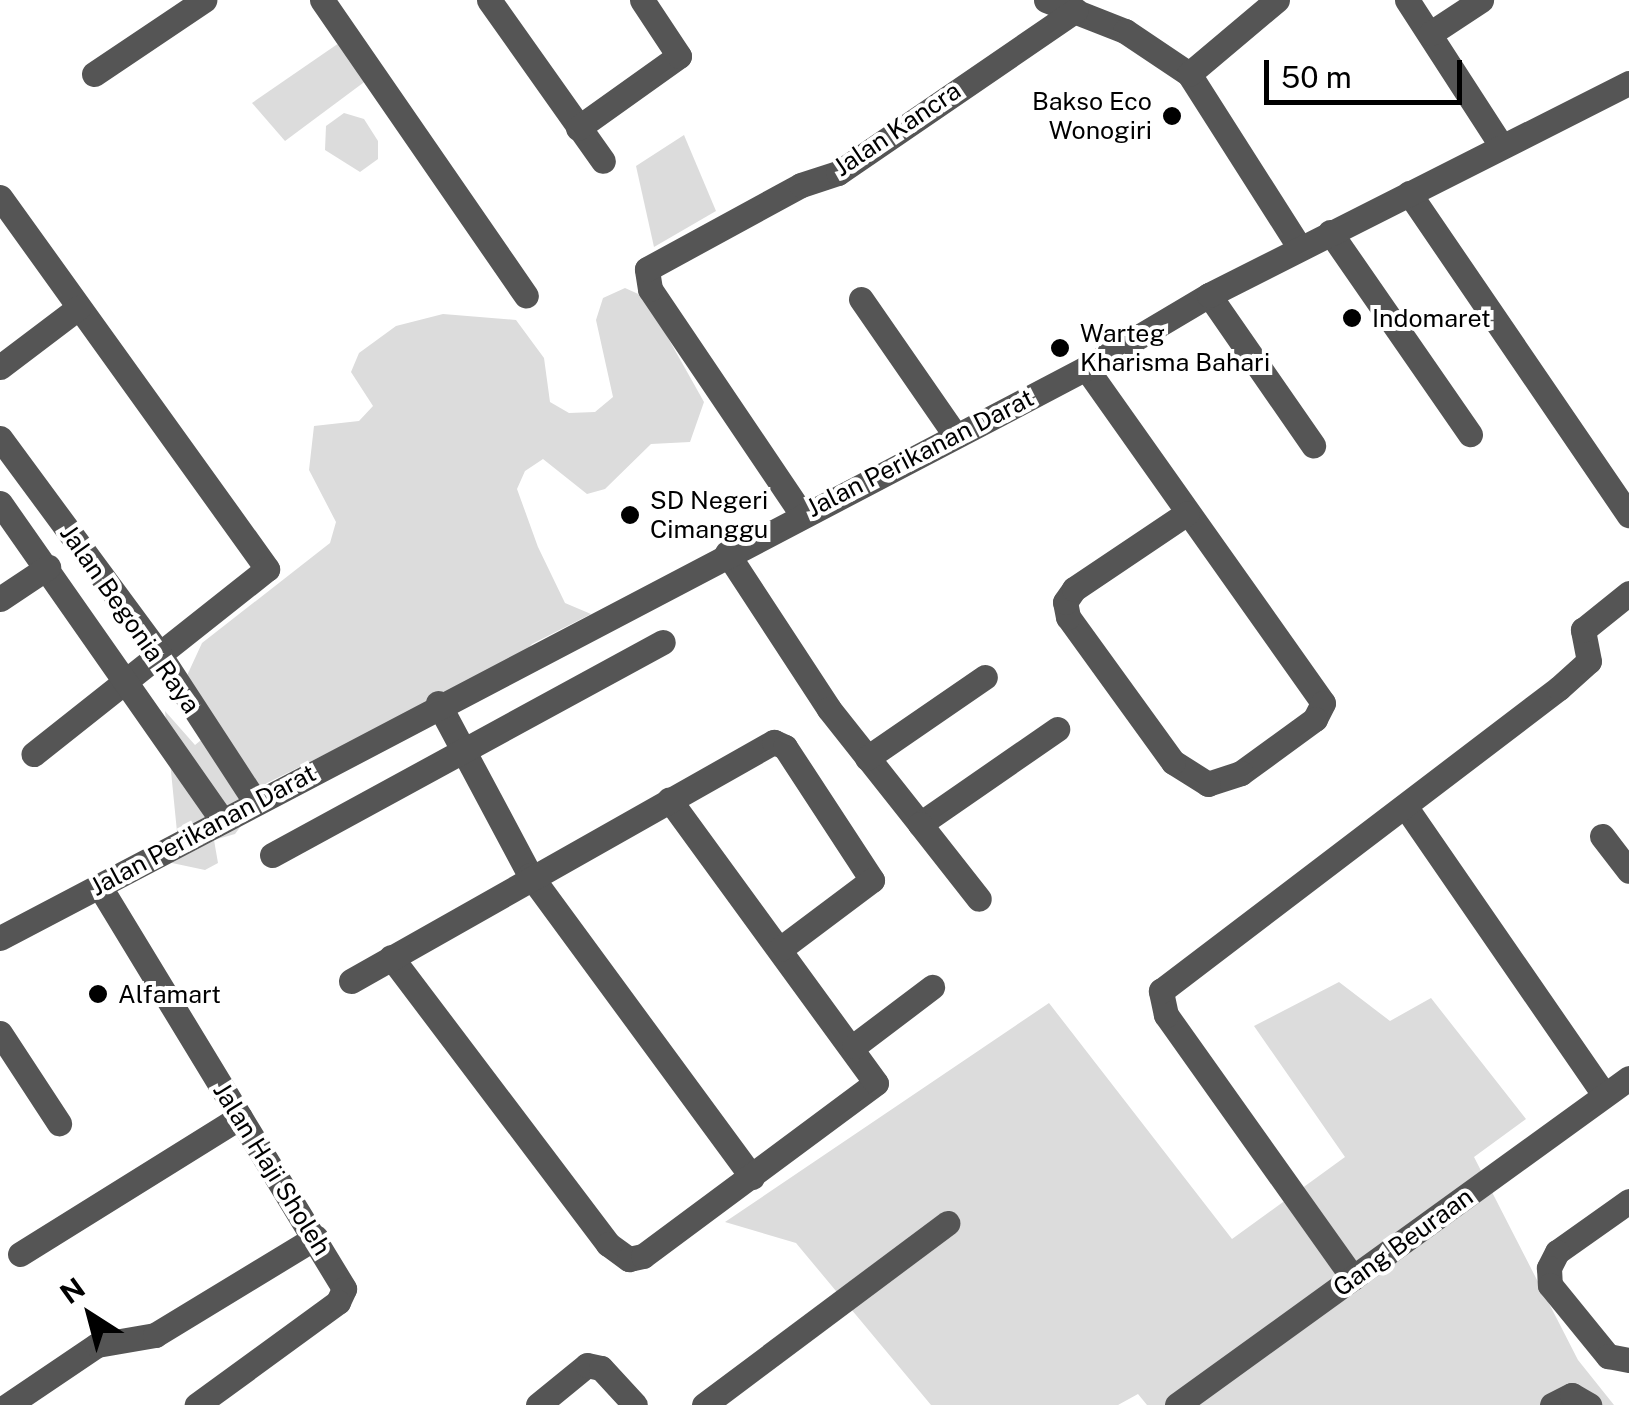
<!DOCTYPE html>
<style>
body{margin:0}
#map{position:relative;width:1629px;height:1405px;overflow:hidden;background:#fff;font-family:"Public Sans",sans-serif}
div>[style]{position:absolute}
.green>*{inset:0;background:#dcdcdc}
.minor>*{height:25px;margin:-12.5px;padding:0 12.5px;transform-origin:12.5px;border-radius:12.5px;background:#555}
.dots>*{width:28px;height:28px;translate:-50% -50%;box-sizing:border-box;border:5px solid #fff;border-radius:50%}
span{translate:-50% -50%;white-space:nowrap;text-align:center;line-height:1.15;-webkit-text-stroke:8px #fff;paint-order:stroke}
.poi-label{font-size:25px;color:#000}
.right{translate:-100% -50%;text-align:right}
.left{translate:0 -50%;text-align:left}
.street-label{font-size:25px;color:#000}
.north{position:absolute;left:40px;top:1265px;width:100px;height:100px;-webkit-text-stroke:8px #fff;paint-order:stroke;rotate:324deg;font-size:28px;font-weight:700;line-height:40px;text-align:center;color:#000}
.north::after{content:'';display:block;margin:auto;width:35px;height:45px;background:#000;clip-path:polygon(50% 0,100% 100%,50% 72%,0 100%)}
.scale{position:absolute;left:1264px;top:60px;width:198px;height:45px;box-sizing:border-box;border:5px solid #000;border-top:0;padding-left:12px;font-size:30px;line-height:35px;white-space:nowrap;color:#000;-webkit-text-stroke:8px #fff;paint-order:stroke}
</style>
<div id="map">
<div class="green">
<div style="clip-path:polygon(339px 43px,367px 80px,285px 141px,252px 103px)"></div>
<div style="clip-path:polygon(344px 113px,364px 119px,378px 141px,378px 159px,360px 172px,325px 150px,326px 126px)"></div>
<div style="clip-path:polygon(684px 135px,716px 211px,654px 247px,636px 166px)"></div>
<div style="clip-path:polygon(625px 288px,645px 297px,704px 402px,690px 442px,651px 444px,605px 489px,587px 494px,543px 459px,525px 471px,517px 489px,538px 547px,565px 603px,591px 614px,532px 644px,517px 660px,267px 783px,230px 811px,255px 807px,235px 834px,214px 840px,218px 863px,205px 870px,172px 863px,179px 852px,165px 711px,195px 745px,211px 732px,184px 682px,202px 643px,330px 543px,336px 522px,309px 470px,314px 426px,359px 421px,373px 406px,351px 372px,359px 353px,396px 326px,443px 314px,516px 320px,544px 358px,550px 402px,569px 413px,595px 412px,613px 397px,596px 320px,603px 298px)"></div>
<div style="clip-path:polygon(1339px 982px,1390px 1021px,1431px 998px,1526px 1119px,1474px 1157px,1578px 1360px,1614px 1405px,1147px 1405px,1138px 1394px,1118px 1405px,931px 1405px,796px 1243px,725px 1222px,1049px 1003px,1232px 1239px,1345px 1157px,1254px 1026px)"></div>
</div>
<div class="minor">
<div style="left:322px;top:0;width:359px;rotate:55.4deg"></div>
<div style="left:489px;top:0;width:197px;rotate:54.7deg"></div>
<div style="left:1046px;top:0;width:85px;rotate:21.4deg"></div>
<div style="left:1125px;top:31px;width:77px;rotate:33.9deg"></div>
<div style="left:1189px;top:74px;width:206px;rotate:57.5deg"></div>
<div style="left:1407px;top:0;width:171px;rotate:57.1deg"></div>
<div style="left:1431px;top:33px;width:60px;rotate:-33.4deg"></div>
<div style="left:94px;top:74px;width:133px;rotate:-33.9deg"></div>
<div style="left:1189px;top:74px;width:115px;rotate:-40.1deg"></div>
<div style="left:578px;top:128px;width:124px;rotate:-35.5deg"></div>
<div style="left:679px;top:56px;width:67px;rotate:-123.5deg"></div>
<div style="left:1409px;top:193px;width:390px;rotate:55.7deg"></div>
<div style="left:0;top:197px;width:458px;rotate:54.3deg"></div>
<div style="left:267px;top:569px;width:298px;rotate:141.6deg"></div>
<div style="left:1330px;top:232px;width:246px;rotate:55.3deg"></div>
<div style="left:1209px;top:295px;width:183px;rotate:55.3deg"></div>
<div style="left:861px;top:299px;width:165px;rotate:55.3deg"></div>
<div style="left:0;top:367px;width:98px;rotate:-37.1deg"></div>
<div style="left:1086px;top:368px;width:410px;rotate:54.7deg"></div>
<div style="left:1323px;top:703px;width:18px;rotate:117deg"></div>
<div style="left:1315px;top:719px;width:92px;rotate:143.9deg"></div>
<div style="left:1241px;top:773px;width:35px;rotate:162deg"></div>
<div style="left:1208px;top:784px;width:41px;rotate:-147.8deg"></div>
<div style="left:1173px;top:762px;width:179px;rotate:-125.9deg"></div>
<div style="left:1068px;top:617px;width:15px;rotate:-101deg"></div>
<div style="left:1065px;top:602px;width:16px;rotate:-55deg"></div>
<div style="left:1074px;top:589px;width:136px;rotate:-33.9deg"></div>
<div style="left:0;top:438px;width:268px;rotate:53.6deg"></div>
<div style="left:159px;top:654px;width:178px;rotate:56.9deg"></div>
<div style="left:0;top:503px;width:388px;rotate:55deg"></div>
<div style="left:801px;top:513px;width:270px;rotate:-124deg"></div>
<div style="left:650px;top:289px;width:20px;rotate:-99deg"></div>
<div style="left:647px;top:269px;width:175px;rotate:-28.6deg"></div>
<div style="left:801px;top:185px;width:39px;rotate:-18deg"></div>
<div style="left:838px;top:173px;width:288px;rotate:-34.4deg"></div>
<div style="left:727px;top:553px;width:186px;rotate:56.8deg"></div>
<div style="left:829px;top:709px;width:147px;rotate:51.6deg"></div>
<div style="left:920px;top:824px;width:167px;rotate:-34.7deg"></div>
<div style="left:0;top:599px;width:58px;rotate:-33.7deg"></div>
<div style="left:438px;top:703px;width:195px;rotate:61.9deg"></div>
<div style="left:530px;top:875px;width:375px;rotate:53.7deg"></div>
<div style="left:867px;top:758px;width:143px;rotate:-34.5deg"></div>
<div style="left:1405px;top:806px;width:351px;rotate:55.4deg"></div>
<div style="left:920px;top:824px;width:95px;rotate:51.8deg"></div>
<div style="left:1602px;top:836px;width:44px;rotate:52.4deg"></div>
<div style="left:272px;top:855px;width:445px;rotate:-28.6deg"></div>
<div style="left:100px;top:887px;width:470px;rotate:58.7deg"></div>
<div style="left:344px;top:1289px;width:14px;rotate:115deg"></div>
<div style="left:338px;top:1302px;width:175px;rotate:143.9deg"></div>
<div style="left:0;top:938px;width:1226px;rotate:-27.69deg"></div>
<div style="left:1086px;top:368px;width:143px;rotate:-30.7deg"></div>
<div style="left:1209px;top:295px;width:470px;rotate:-26.8deg"></div>
<div style="left:391px;top:957px;width:360px;rotate:52.9deg"></div>
<div style="left:608px;top:1244px;width:26px;rotate:36deg"></div>
<div style="left:629px;top:1259px;width:14px;rotate:-12deg"></div>
<div style="left:643px;top:1256px;width:290px;rotate:-36.6deg"></div>
<div style="left:876px;top:1083px;width:351px;rotate:-126.1deg"></div>
<div style="left:351px;top:981px;width:486px;rotate:-29.5deg"></div>
<div style="left:774px;top:742px;width:12px;rotate:24deg"></div>
<div style="left:785px;top:747px;width:159px;rotate:56.8deg"></div>
<div style="left:872px;top:880px;width:115px;rotate:143.1deg"></div>
<div style="left:0;top:1033px;width:108px;rotate:56.8deg"></div>
<div style="left:854px;top:1046px;width:98px;rotate:-37.1deg"></div>
<div style="left:1629px;top:1201px;width:88px;rotate:144.7deg"></div>
<div style="left:1557px;top:1252px;width:18px;rotate:117deg"></div>
<div style="left:1549px;top:1268px;width:17px;rotate:87deg"></div>
<div style="left:1550px;top:1285px;width:92px;rotate:50.8deg"></div>
<div style="left:1608px;top:1356px;width:21px;rotate:11deg"></div>
<div style="left:20px;top:1254px;width:259px;rotate:-31.9deg"></div>
<div style="left:1353px;top:1278px;width:323px;rotate:-125.4deg"></div>
<div style="left:1166px;top:1015px;width:25px;rotate:-102deg"></div>
<div style="left:1161px;top:991px;width:500px;rotate:-37.28deg"></div>
<div style="left:1559px;top:688px;width:40px;rotate:-42deg"></div>
<div style="left:1589px;top:661px;width:32px;rotate:-101deg"></div>
<div style="left:1583px;top:630px;width:59px;rotate:-38.8deg"></div>
<div style="left:8px;top:1405px;width:107px;rotate:-34deg"></div>
<div style="left:97px;top:1345px;width:59px;rotate:-9.8deg"></div>
<div style="left:155px;top:1335px;width:188px;rotate:-31.3deg"></div>
<div style="left:538px;top:1405px;width:63px;rotate:-39.2deg"></div>
<div style="left:587px;top:1365px;width:14px;rotate:12deg"></div>
<div style="left:601px;top:1368px;width:50px;rotate:47.4deg"></div>
<div style="left:704px;top:1405px;width:304px;rotate:-36.8deg"></div>
<div style="left:1177px;top:1405px;width:558px;rotate:-35.88deg"></div>
<div style="left:1552px;top:1405px;width:22px;rotate:-27deg"></div>
<div style="left:1572px;top:1395px;width:20px;rotate:30deg"></div>
</div>
<div class="dots">
<div style="left:1172px;top:116px;background:#000"></div>
<div style="left:1352px;top:318px;background:#000"></div>
<div style="left:1060px;top:348px;background:#000"></div>
<div style="left:630px;top:515px;background:#000"></div>
<div style="left:98px;top:994px;background:#000"></div>
</div>
<div class="poi-label">
<span class="right" style="left:1152px;top:116px">Bakso Eco<br>Wonogiri</span>
<span class="left" style="left:1372px;top:318px">Indomaret</span>
<span class="left" style="left:1080px;top:348px">Warteg<br>Kharisma Bahari</span>
<span class="left" style="left:650px;top:515px">SD Negeri<br>Cimanggu</span>
<span class="left" style="left:118px;top:994px">Alfamart</span>
</div>
<div class="street-label">
<span style="left:897px;top:129px;rotate:-34deg">Jalan Kancra</span>
<span style="left:920px;top:453px;rotate:-27deg">Jalan Perikanan Darat</span>
<span style="left:130px;top:619px;rotate:55deg">Jalan Begonia Raya</span>
<span style="left:203px;top:830px;rotate:-28deg">Jalan Perikanan Darat</span>
<span style="left:272px;top:1169px;rotate:58deg">Jalan Haji Sholeh</span>
<span style="left:1403px;top:1242px;rotate:-36deg">Gang Beuraan</span>
</div>
<div class="north">N</div>
<div class="scale">50 m</div>
</div>
